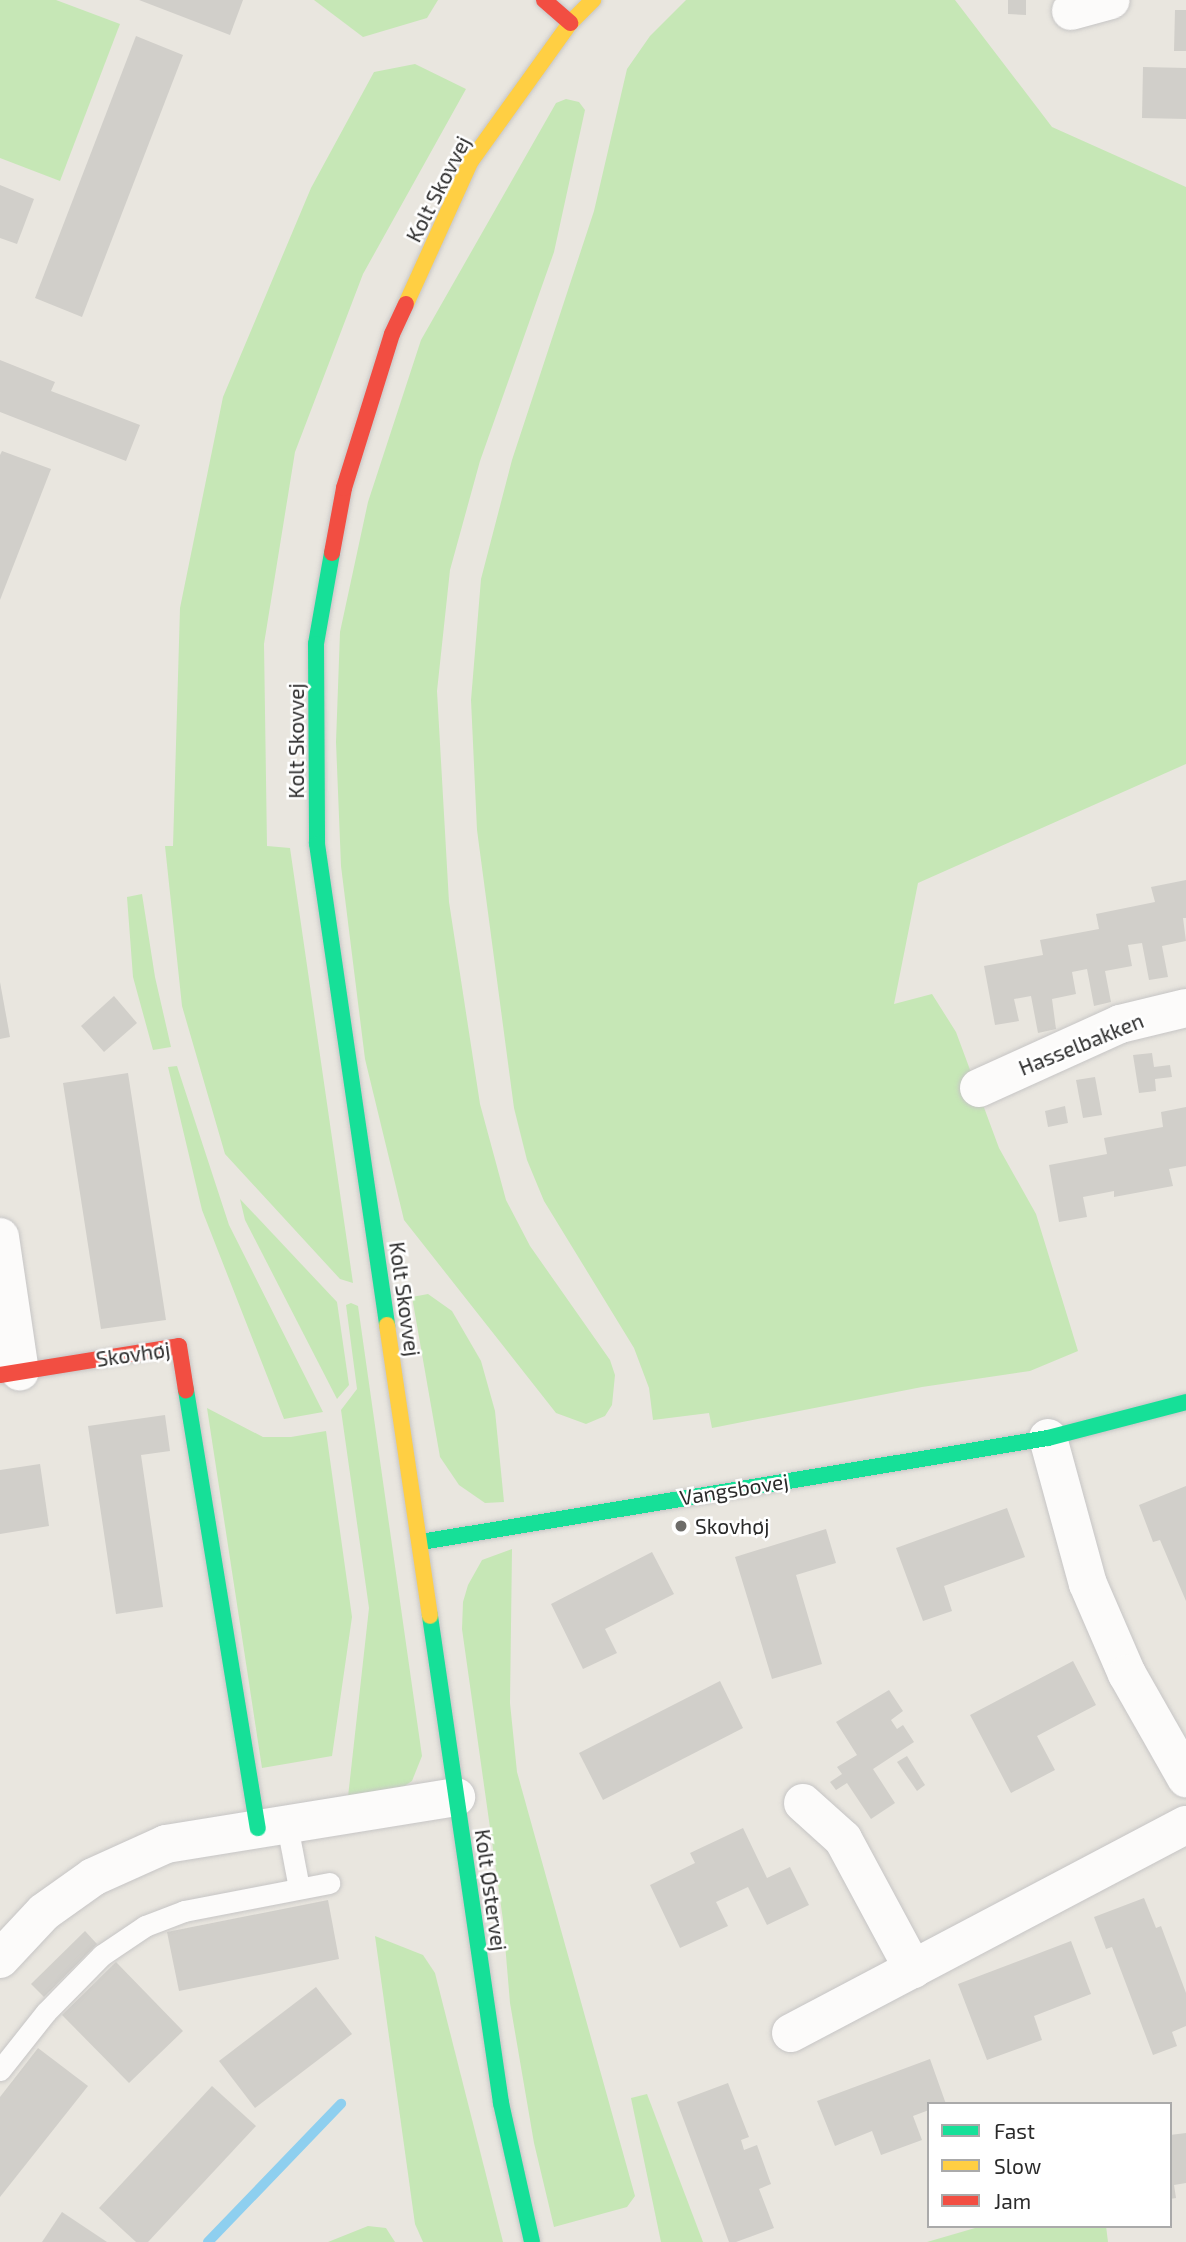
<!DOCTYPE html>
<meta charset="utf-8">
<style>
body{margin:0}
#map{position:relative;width:1186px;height:2242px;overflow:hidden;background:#e9e6df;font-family:"Exo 2",sans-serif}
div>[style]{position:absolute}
.green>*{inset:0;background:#c6e7b6}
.stream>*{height:10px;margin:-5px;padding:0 5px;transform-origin:5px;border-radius:5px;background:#8ecfef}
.building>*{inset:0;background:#d1cfca}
.roads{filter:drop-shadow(0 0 2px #c6c5c5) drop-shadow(0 0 2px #c6c5c5)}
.lane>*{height:21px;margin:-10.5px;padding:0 10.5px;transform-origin:10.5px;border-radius:10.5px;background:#fcfbfa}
.street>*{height:38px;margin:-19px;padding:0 19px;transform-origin:19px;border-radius:19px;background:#fcfbfa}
.fast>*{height:16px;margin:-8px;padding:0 8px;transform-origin:8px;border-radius:8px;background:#16e098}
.slow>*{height:16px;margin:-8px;padding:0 8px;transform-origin:8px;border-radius:8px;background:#ffcf43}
.jam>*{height:16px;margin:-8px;padding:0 8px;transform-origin:8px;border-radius:8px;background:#f24e42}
.dots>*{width:19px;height:19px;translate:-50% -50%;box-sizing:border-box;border:4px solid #fff;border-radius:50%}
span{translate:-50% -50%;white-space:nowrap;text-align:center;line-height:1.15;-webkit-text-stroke:5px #fff;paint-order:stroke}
.street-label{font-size:21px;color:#2a2a2a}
.poi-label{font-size:21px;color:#2a2a2a}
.left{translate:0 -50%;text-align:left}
.legend{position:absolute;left:927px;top:2102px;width:245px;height:126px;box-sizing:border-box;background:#fff;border:2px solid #aaa;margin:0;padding:9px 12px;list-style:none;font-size:21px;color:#2a2a2a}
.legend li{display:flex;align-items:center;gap:14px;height:35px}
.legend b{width:35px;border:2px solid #aaa}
</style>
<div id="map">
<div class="green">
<div style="clip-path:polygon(0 0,56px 0,120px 24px,60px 181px,0 158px)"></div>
<div style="clip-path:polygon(314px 0,438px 0,427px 18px,363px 37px)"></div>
<div style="clip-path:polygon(686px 0,955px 0,1052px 127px,1186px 187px,1186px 764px,918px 883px,894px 1004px,932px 994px,956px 1032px,999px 1148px,1036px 1214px,1078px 1351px,1030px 1371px,922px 1387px,712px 1428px,709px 1413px,653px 1420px,649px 1388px,634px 1348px,544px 1201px,527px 1160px,514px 1108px,477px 830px,471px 700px,481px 579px,512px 460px,594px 211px,627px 69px,650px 36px)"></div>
<div style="clip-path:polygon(415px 64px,466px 89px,363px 274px,295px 452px,264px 644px,267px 846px,290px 848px,353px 1283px,340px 1279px,225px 1154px,182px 1006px,165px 846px,173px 846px,180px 608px,223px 397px,311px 188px,374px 72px)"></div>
<div style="clip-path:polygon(566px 99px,579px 102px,585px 110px,554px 252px,480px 461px,450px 570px,437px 691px,449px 902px,480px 1104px,506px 1200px,530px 1246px,610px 1360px,615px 1375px,612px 1405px,605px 1416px,586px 1424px,556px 1413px,404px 1220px,365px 1059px,341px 866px,336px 742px,340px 632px,368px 502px,421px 340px,556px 103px)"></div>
<div style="clip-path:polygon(142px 894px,155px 977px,171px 1047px,153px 1050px,133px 977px,127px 897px)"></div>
<div style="clip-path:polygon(177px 1066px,229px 1225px,323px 1412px,284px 1419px,202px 1210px,168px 1067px)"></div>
<div style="clip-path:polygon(240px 1199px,337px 1302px,349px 1385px,337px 1399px,245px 1220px)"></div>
<div style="clip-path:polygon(428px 1294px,452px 1311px,481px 1361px,495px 1411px,504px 1502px,485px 1503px,459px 1485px,440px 1457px,412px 1297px)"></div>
<div style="clip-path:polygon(351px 1303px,358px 1306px,422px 1756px,412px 1781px,400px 1789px,348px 1797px,369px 1608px,341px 1410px,357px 1389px,346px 1305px)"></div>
<div style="clip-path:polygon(207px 1408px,263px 1437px,291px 1437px,326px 1431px,352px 1617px,332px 1756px,262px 1768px)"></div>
<div style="clip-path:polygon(512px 1549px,510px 1703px,517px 1772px,635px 2196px,627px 2207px,554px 2227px,534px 2143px,510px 2003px,503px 1920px,462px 1629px,463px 1602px,468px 1585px,482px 1560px)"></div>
<div style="clip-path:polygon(375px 1936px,423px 1955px,435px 1973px,503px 2242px,423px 2242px,415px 2224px)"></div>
<div style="clip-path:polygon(647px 2094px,703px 2242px,661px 2242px,631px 2098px)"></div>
<div style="clip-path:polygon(368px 2226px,386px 2228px,395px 2242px,328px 2242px)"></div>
<div style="clip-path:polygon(982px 2226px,1106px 2226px,1108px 2242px,927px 2242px)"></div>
</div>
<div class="stream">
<div style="left:208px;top:2242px;width:192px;rotate:-46.1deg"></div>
</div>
<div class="building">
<div style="clip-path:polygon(139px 0,243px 0,230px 35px)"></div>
<div style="clip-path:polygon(1008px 0,1026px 0,1026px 15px,1008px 14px)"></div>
<div style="clip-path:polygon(1175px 10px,1186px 10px,1186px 51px,1174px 51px)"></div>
<div style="clip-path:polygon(136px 36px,183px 55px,82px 317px,35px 298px)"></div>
<div style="clip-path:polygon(1143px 67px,1186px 68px,1186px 119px,1142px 118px)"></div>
<div style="clip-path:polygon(0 185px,34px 199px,17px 244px,0 238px)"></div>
<div style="clip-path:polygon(0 360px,55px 382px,51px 391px,140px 425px,126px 461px,0 412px)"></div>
<div style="clip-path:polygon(2px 451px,51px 469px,0 600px,0 455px)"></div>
<div style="clip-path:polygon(1186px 880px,1186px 918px,1183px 918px,1186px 941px,1162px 946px,1168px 977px,1149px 980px,1142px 943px,1128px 945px,1132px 966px,1105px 971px,1111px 1002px,1094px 1006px,1087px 969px,1072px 972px,1076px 994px,1052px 999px,1056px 1029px,1038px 1033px,1031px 996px,1014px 999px,1019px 1021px,995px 1025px,984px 966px,1043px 955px,1040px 940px,1099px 929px,1096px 914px,1155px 902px,1151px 887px)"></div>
<div style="clip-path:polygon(0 982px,10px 1037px,0 1039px)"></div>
<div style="clip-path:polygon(114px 996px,137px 1023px,104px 1052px,81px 1026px)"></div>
<div style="clip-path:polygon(1152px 1053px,1154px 1067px,1170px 1065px,1172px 1077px,1155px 1079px,1156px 1091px,1139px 1093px,1133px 1055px)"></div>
<div style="clip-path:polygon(128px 1073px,166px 1320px,101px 1329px,63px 1083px)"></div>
<div style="clip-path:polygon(1095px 1077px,1102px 1115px,1083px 1118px,1076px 1080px)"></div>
<div style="clip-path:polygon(1065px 1106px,1068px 1123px,1048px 1127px,1045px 1111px)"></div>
<div style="clip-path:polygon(1186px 1107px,1186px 1166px,1169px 1169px,1173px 1186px,1114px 1197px,1114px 1191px,1083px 1197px,1087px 1217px,1059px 1222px,1049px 1165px,1107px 1154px,1104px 1138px,1163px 1127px,1161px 1112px)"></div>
<div style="clip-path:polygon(165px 1415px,170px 1451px,141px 1455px,163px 1607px,116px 1614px,88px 1426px)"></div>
<div style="clip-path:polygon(40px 1464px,49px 1526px,0 1534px,0 1470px)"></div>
<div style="clip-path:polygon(1186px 1486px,1186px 1601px,1160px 1540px,1153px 1542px,1139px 1505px)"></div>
<div style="clip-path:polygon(1007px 1508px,1025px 1557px,944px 1586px,952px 1611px,923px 1621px,896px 1548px)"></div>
<div style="clip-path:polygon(826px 1529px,836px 1563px,796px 1575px,822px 1664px,772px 1679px,735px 1557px)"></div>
<div style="clip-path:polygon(652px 1552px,674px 1594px,605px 1629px,617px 1653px,583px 1669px,551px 1604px)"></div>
<div style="clip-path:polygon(1073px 1661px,1096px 1705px,1037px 1736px,1055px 1770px,1011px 1793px,970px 1715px)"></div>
<div style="clip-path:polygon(720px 1681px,743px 1728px,603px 1800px,579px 1753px)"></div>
<div style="clip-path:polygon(889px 1690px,903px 1711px,891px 1720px,897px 1729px,903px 1725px,914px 1742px,873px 1769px,895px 1803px,871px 1819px,847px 1783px,836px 1790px,830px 1782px,842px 1774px,837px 1767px,857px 1755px,836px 1722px)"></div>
<div style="clip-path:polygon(907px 1756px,925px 1785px,917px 1791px,897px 1762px)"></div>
<div style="clip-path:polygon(743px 1828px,767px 1878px,790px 1867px,809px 1905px,767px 1925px,748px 1887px,716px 1902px,728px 1926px,680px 1948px,650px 1885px,695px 1863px,690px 1853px)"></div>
<div style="clip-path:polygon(1144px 1898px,1156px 1928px,1161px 1926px,1186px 1993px,1186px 2026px,1172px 2032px,1177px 2046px,1153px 2055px,1112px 1947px,1106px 1949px,1094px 1917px)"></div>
<div style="clip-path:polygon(328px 1900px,339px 1959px,179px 1991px,167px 1932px)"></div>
<div style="clip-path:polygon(85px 1931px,97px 1944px,44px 1997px,31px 1984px)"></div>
<div style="clip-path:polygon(1071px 1941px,1091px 1994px,1034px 2016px,1042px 2040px,987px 2060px,958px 1984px)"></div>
<div style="clip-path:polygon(116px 1962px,183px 2031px,129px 2083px,62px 2015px)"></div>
<div style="clip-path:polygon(316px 1987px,352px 2034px,255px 2108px,219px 2061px)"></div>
<div style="clip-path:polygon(38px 2048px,88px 2086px,0 2197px,0 2097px)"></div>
<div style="clip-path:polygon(930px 2059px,946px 2104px,929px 2104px,929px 2110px,913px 2116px,922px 2140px,881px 2155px,872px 2131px,835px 2146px,817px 2101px)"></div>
<div style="clip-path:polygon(728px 2083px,749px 2137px,741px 2140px,744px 2150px,757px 2145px,771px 2184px,759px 2189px,774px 2228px,736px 2242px,729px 2242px,677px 2102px)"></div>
<div style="clip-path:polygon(212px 2086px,256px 2126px,148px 2242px,136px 2242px,99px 2208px)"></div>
<div style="clip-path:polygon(1186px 2133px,1186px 2183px,1174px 2185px,1176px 2198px,1170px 2199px,1170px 2135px)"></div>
<div style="clip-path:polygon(62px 2212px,107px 2242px,42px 2242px)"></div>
</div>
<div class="roads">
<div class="lane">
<div style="left:287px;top:1825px;width:64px;rotate:79.2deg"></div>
<div style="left:0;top:2070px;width:74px;rotate:-51.6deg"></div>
<div style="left:46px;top:2012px;width:80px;rotate:-45.5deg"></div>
<div style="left:102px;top:1955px;width:52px;rotate:-34deg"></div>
<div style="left:145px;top:1926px;width:42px;rotate:-21deg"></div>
<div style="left:184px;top:1911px;width:148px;rotate:-10.9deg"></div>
</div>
<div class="street">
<div style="left:1071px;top:11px;width:41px;rotate:-15.4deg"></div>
<div style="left:979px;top:1088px;width:155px;rotate:-24.4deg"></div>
<div style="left:1120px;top:1024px;width:68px;rotate:-13.6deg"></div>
<div style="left:0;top:1237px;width:136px;rotate:81.6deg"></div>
<div style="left:1048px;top:1438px;width:151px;rotate:74.7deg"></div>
<div style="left:1088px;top:1584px;width:98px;rotate:66.6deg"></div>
<div style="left:1127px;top:1674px;width:120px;rotate:60.4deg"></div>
<div style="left:803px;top:1803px;width:54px;rotate:42deg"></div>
<div style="left:843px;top:1839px;width:148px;rotate:61.7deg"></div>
<div style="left:0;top:1959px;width:64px;rotate:-46.9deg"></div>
<div style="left:44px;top:1912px;width:60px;rotate:-35.5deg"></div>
<div style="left:93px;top:1877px;width:80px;rotate:-24.3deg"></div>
<div style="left:166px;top:1844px;width:294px;rotate:-9.2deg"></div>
<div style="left:791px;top:2033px;width:446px;rotate:-27.8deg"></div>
</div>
<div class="fast">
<div style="left:332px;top:553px;width:92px;rotate:100deg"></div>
<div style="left:316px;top:644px;width:200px;rotate:89.7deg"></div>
<div style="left:317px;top:844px;width:486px;rotate:81.7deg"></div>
<div style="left:186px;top:1390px;width:444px;rotate:80.7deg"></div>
<div style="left:421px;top:1542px;width:636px;rotate:-9.42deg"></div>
<div style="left:1048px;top:1438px;width:143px;rotate:-14.6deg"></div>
<div style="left:430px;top:1616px;width:492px;rotate:81.7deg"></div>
<div style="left:501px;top:2103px;width:142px;rotate:77.4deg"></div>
</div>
<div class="slow">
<div style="left:406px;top:304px;width:157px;rotate:-65.6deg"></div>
<div style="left:471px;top:161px;width:170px;rotate:-54.3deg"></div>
<div style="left:570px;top:23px;width:33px;rotate:-45deg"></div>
<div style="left:387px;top:1325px;width:294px;rotate:81.6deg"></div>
</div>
<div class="jam">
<div style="left:544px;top:0;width:35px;rotate:41deg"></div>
<div style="left:332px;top:553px;width:66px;rotate:-79.5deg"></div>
<div style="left:344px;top:488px;width:161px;rotate:-72.7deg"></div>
<div style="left:392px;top:334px;width:33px;rotate:-65deg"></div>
<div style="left:0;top:1375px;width:181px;rotate:-9.2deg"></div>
<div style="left:179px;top:1346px;width:45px;rotate:81deg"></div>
</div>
</div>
<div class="dots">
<div style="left:681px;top:1526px;background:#6d6c69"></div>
</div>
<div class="street-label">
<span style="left:438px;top:189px;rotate:-63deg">Kolt Skovvej</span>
<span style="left:296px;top:741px;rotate:-90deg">Kolt Skovvej</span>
<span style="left:1081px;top:1044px;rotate:-22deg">Hasselbakken</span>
<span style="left:405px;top:1299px;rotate:82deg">Kolt Skovvej</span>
<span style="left:133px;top:1354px;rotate:-8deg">Skovhøj</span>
<span style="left:734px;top:1489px;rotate:-9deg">Vangsbovej</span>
<span style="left:491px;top:1890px;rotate:82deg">Kolt Østervej</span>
</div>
<div class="poi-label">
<span class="left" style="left:695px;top:1526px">Skovhøj</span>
</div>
<ul class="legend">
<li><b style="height:9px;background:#16e098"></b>Fast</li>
<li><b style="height:9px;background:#ffcf43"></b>Slow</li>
<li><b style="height:9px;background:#f24e42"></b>Jam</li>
</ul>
</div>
